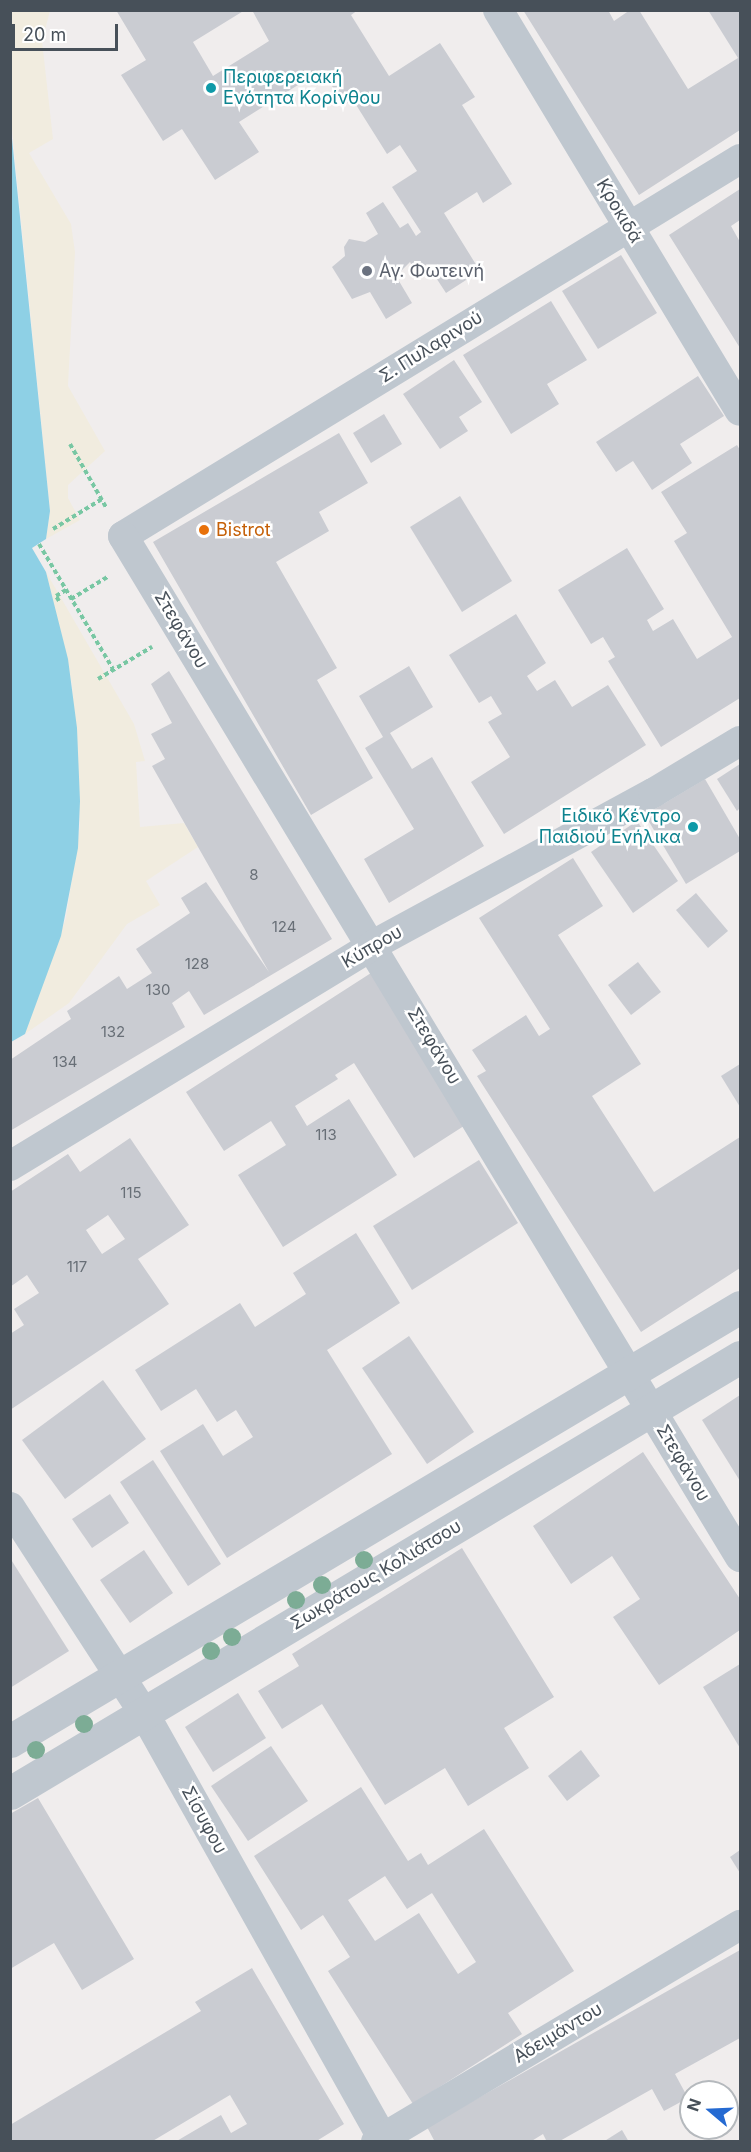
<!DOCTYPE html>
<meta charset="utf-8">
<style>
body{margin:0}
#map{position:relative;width:751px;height:2152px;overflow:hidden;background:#f0eded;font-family:Inter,sans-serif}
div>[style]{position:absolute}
.sand>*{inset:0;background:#f1ecdf}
.water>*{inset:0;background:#8ed0e5}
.building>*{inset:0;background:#caccd2}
.path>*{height:4px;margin-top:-2px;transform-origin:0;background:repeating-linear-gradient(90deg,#78c7a3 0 4.5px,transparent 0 7.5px)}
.minor>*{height:30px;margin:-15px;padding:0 15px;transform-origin:15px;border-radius:15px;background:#bfc7cf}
.tertiary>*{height:33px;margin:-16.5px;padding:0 16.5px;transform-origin:16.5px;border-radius:16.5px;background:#bfc7cf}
.trees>*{width:18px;height:18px;margin:-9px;border-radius:50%;background:#7cac95}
.dots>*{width:16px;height:16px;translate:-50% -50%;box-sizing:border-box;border:3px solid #fff;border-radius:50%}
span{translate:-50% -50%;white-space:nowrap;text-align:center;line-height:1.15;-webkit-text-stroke:5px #fff;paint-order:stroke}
.number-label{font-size:15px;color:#686f77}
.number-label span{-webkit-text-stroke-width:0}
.culture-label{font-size:18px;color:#0d838f}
.left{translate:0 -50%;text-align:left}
.right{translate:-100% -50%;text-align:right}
.street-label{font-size:18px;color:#475059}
.worship-label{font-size:18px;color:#5b616d}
.food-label{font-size:18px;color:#c56008}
.frame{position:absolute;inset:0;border:12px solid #475059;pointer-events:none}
.north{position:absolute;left:679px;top:2080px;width:60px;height:60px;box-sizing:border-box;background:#fff;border:2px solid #b5b9bd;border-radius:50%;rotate:289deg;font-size:16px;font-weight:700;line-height:24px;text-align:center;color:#475059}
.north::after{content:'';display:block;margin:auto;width:21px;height:27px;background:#256ad2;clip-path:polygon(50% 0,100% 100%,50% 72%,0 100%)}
.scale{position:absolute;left:12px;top:24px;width:106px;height:27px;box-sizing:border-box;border:3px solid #475059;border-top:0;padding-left:8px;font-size:18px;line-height:21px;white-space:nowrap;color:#475059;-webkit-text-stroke:4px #fff;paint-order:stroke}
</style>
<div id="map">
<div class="sand">
<div style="clip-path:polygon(10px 11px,50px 11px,42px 41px,53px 139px,29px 153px,71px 224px,75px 252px,68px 386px,105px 451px,68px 485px,68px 498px,80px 520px,46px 539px,50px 511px,11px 119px)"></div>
<div style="clip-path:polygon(46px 572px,134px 724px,145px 761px,136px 762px,140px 827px,184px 823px,198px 847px,146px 881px,160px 905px,127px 924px,69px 1003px,25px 1034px,66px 918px,80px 826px,72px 684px)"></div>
</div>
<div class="water">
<div style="clip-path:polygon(10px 119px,50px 511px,46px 539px,32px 548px,46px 572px,68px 659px,77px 728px,80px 801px,78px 848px,61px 936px,25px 1034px,11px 1042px)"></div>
</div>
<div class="building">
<div style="clip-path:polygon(116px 10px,245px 10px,193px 42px,213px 76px,269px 41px,252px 10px,358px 10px,351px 15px,389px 76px,440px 43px,475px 97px,462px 105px,512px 184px,483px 203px,477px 192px,444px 213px,480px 271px,446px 293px,427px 264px,416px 272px,410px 262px,396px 276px,412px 303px,386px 319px,370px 292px,352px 299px,332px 267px,345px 256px,344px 247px,349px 239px,365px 242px,378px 234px,366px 213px,383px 202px,400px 228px,408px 223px,416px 236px,421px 232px,392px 187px,417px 171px,400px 145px,387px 154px,353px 100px,344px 105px,322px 70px,239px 122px,259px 152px,215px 180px,182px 129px,163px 141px,121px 75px,146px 60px)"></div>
<div style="clip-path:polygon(523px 10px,608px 10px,614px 21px,630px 10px,639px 10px,688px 89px,738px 58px,708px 10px,740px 10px,740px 130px,639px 195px)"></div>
<div style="clip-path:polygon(740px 189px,740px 220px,731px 226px,740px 242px,740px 348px,669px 235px)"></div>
<div style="clip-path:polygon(621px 255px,657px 313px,598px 349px,562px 291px)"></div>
<div style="clip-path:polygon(551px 301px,587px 360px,547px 384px,559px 404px,511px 434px,463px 355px)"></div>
<div style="clip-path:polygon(454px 360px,482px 402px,459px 417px,468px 431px,440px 449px,403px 394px)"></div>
<div style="clip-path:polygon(698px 376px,724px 416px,680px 444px,692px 463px,652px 490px,633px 461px,616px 472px,596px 442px)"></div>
<div style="clip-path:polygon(384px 414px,402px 444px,371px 463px,353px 433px)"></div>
<div style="clip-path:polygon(339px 433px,368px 483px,319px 512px,329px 531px,276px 562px,337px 668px,317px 680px,373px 778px,311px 815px,153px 542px)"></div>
<div style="clip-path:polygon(737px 445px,740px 450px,740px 698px,661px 747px,608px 661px,615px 657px,603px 637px,591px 644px,558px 590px,627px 548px,664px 609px,647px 620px,653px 631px,673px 619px,697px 659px,732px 637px,674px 541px,687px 533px,661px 492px)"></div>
<div style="clip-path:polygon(460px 496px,512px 581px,462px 612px,410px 527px)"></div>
<div style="clip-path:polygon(516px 614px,546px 663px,527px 676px,537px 691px,555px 680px,572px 707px,608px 685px,646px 745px,504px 834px,471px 782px,510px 757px,488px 722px,502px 714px,491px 696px,479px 703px,449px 655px)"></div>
<div style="clip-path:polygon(409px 666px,433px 707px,390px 733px,412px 769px,432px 757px,484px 846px,389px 903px,364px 859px,414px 829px,365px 748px,383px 737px,359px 696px)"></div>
<div style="clip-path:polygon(169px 671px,332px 939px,204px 1015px,189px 991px,172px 1003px,185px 1027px,10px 1131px,10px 1060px,71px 1019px,67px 1011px,119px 976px,127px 989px,152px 973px,136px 949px,190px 913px,181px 898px,206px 882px,269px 972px,152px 766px,165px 759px,151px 734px,172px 723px,151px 684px)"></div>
<div style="clip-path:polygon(740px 764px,740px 808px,737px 811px,717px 779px)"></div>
<div style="clip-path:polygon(705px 779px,740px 839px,740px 851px,686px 884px,645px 815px)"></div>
<div style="clip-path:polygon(637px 821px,678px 881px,633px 913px,591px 852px)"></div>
<div style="clip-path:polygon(573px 858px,603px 906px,558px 935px,641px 1064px,592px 1096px,654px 1192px,740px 1137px,740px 1268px,641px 1332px,477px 1076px,486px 1071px,472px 1050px,526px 1015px,539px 1036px,550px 1029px,479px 918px)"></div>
<div style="clip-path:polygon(696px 893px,728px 931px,708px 948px,676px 910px)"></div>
<div style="clip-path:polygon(638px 962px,661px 992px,631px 1015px,608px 985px)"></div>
<div style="clip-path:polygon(371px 973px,467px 1124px,414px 1158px,354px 1063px,335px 1075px,338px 1079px,295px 1106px,307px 1126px,349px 1099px,397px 1175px,283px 1247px,238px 1175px,286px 1145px,271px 1121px,224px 1151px,186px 1092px)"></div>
<div style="clip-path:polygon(740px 1064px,740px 1107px,721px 1076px)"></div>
<div style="clip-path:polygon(evenodd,130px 1138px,189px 1225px,138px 1259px,169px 1304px,10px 1410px,10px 1334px,24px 1325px,14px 1309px,39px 1293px,27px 1275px,10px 1287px,10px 1192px,68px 1154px,80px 1172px,130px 1138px,108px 1215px,125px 1239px,102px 1254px,86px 1230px,108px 1215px)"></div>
<div style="clip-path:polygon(479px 1160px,518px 1223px,412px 1290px,373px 1226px)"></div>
<div style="clip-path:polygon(356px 1233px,400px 1303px,327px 1350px,392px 1454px,227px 1558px,160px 1451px,203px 1424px,223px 1456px,253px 1437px,236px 1410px,217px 1422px,196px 1389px,161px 1411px,135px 1370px,240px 1303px,255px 1327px,306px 1294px,293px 1273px)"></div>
<div style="clip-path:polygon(409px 1336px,474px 1432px,427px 1464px,362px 1368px)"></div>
<div style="clip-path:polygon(103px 1380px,146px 1439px,65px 1499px,22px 1440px)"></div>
<div style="clip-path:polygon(740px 1395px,740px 1481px,702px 1420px)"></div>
<div style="clip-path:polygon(643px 1452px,740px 1599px,740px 1630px,659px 1685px,613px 1617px,640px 1599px,612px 1556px,571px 1584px,533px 1526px)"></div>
<div style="clip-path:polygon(153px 1460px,221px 1564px,188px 1586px,120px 1482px)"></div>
<div style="clip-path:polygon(110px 1494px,129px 1523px,92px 1548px,72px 1519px)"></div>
<div style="clip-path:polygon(462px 1548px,554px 1697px,504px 1728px,529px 1768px,468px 1806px,445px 1768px,385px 1805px,322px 1704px,282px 1729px,258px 1691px,299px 1666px,292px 1654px)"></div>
<div style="clip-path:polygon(144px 1550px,173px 1593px,130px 1623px,100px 1580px)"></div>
<div style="clip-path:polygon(10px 1558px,69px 1651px,10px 1688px)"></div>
<div style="clip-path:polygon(740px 1664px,740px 1748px,703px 1687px)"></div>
<div style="clip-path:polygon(238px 1693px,266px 1738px,213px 1772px,185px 1727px)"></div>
<div style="clip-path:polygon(271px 1746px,308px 1801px,248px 1841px,211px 1786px)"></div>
<div style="clip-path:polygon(581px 1750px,600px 1776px,567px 1801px,548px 1776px)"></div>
<div style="clip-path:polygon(evenodd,361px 1787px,408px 1861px,421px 1853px,428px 1865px,484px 1829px,574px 1971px,508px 2013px,522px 2034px,413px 2104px,328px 1971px,350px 1957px,323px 1915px,301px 1930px,254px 1856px,361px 1787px,385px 1876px,407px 1909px,432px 1893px,476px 1962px,458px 1974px,419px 1913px,375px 1941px,348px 1900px,385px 1876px)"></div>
<div style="clip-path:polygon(38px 1798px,134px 1959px,82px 1990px,54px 1943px,10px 1969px,10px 1814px)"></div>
<div style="clip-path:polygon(740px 1850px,740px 1873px,730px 1857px)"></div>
<div style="clip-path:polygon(740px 1950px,740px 2038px,675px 2074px,688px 2098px,664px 2111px,652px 2089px,558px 2142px,547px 2142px,543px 2134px,530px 2142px,435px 2142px,427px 2127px)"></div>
<div style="clip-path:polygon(252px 1968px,344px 2124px,315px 2142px,175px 2142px,221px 2115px,231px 2133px,247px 2124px,230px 2095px,151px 2142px,10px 2142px,10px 2125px,201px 2011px,195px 2002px)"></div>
<div style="clip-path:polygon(622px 2130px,629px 2142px,603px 2142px)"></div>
</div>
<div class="path">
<div style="left:70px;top:444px;width:73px;rotate:60.3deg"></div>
<div style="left:53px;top:529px;width:57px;rotate:-31.5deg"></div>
<div style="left:39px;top:544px;width:145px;rotate:59.4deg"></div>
<div style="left:71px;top:599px;width:44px;rotate:-31.2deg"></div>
<div style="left:59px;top:601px;width:6px;rotate:-121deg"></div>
<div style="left:56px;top:596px;width:12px;rotate:-31deg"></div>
<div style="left:98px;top:679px;width:63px;rotate:-30.7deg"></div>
</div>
<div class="minor">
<div style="left:498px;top:10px;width:468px;rotate:58.9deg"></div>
<div style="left:740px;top:159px;width:723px;rotate:148.57deg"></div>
<div style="left:123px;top:536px;width:1193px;rotate:58.86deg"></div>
<div style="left:10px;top:1166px;width:425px;rotate:-31.3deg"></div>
<div style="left:373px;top:945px;width:319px;rotate:-28.5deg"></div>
<div style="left:653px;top:793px;width:101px;rotate:-30.9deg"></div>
<div style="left:10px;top:1507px;width:248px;rotate:57deg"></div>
<div style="left:145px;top:1715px;width:490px;rotate:60.7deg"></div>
<div style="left:376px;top:2142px;width:424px;rotate:-30.8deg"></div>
</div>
<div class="tertiary">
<div style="left:10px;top:1741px;width:849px;rotate:-30.73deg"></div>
<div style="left:10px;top:1793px;width:850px;rotate:-30.85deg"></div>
</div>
<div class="trees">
<div style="left:364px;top:1560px"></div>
<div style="left:322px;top:1585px"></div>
<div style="left:296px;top:1600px"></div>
<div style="left:232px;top:1637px"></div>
<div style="left:211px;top:1651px"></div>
<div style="left:84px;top:1724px"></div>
<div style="left:36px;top:1750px"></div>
</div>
<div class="dots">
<div style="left:211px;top:88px;background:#0f9aa8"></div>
<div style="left:367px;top:271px;background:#6b7280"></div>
<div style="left:204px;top:530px;background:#e8710a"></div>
<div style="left:693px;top:827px;background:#0f9aa8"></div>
</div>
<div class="number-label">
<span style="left:254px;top:875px">8</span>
<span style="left:284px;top:927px">124</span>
<span style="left:197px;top:964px">128</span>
<span style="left:158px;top:990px">130</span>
<span style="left:113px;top:1032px">132</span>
<span style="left:65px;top:1062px">134</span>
<span style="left:326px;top:1135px">113</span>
<span style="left:131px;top:1193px">115</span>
<span style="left:77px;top:1267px">117</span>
</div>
<div class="culture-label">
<span class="left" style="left:223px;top:88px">Περιφερειακή<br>Ενότητα Κορίνθου</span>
<span class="right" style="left:681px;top:827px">Ειδικό Κέντρο<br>Παιδιού Ενήλικα</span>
</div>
<div class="street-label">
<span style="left:619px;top:211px;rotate:59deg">Κροκιδά</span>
<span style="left:431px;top:347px;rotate:-32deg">Σ. Πυλαρινού</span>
<span style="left:181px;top:630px;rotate:59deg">Στεφάνου</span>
<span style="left:372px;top:947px;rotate:-30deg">Κύπρου</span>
<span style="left:434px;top:1046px;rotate:59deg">Στεφάνου</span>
<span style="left:683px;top:1463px;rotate:59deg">Στεφάνου</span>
<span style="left:376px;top:1575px;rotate:-31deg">Σωκράτους Κολιάτσου</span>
<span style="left:204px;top:1820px;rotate:61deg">Σίσυφου</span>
<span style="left:558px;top:2033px;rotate:-31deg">Αδειμάντου</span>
</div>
<div class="worship-label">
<span class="left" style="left:379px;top:271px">Αγ. Φωτεινή</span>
</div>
<div class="food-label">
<span class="left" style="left:216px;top:530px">Bistrot</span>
</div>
<div class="frame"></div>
<div class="north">N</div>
<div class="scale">20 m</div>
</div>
